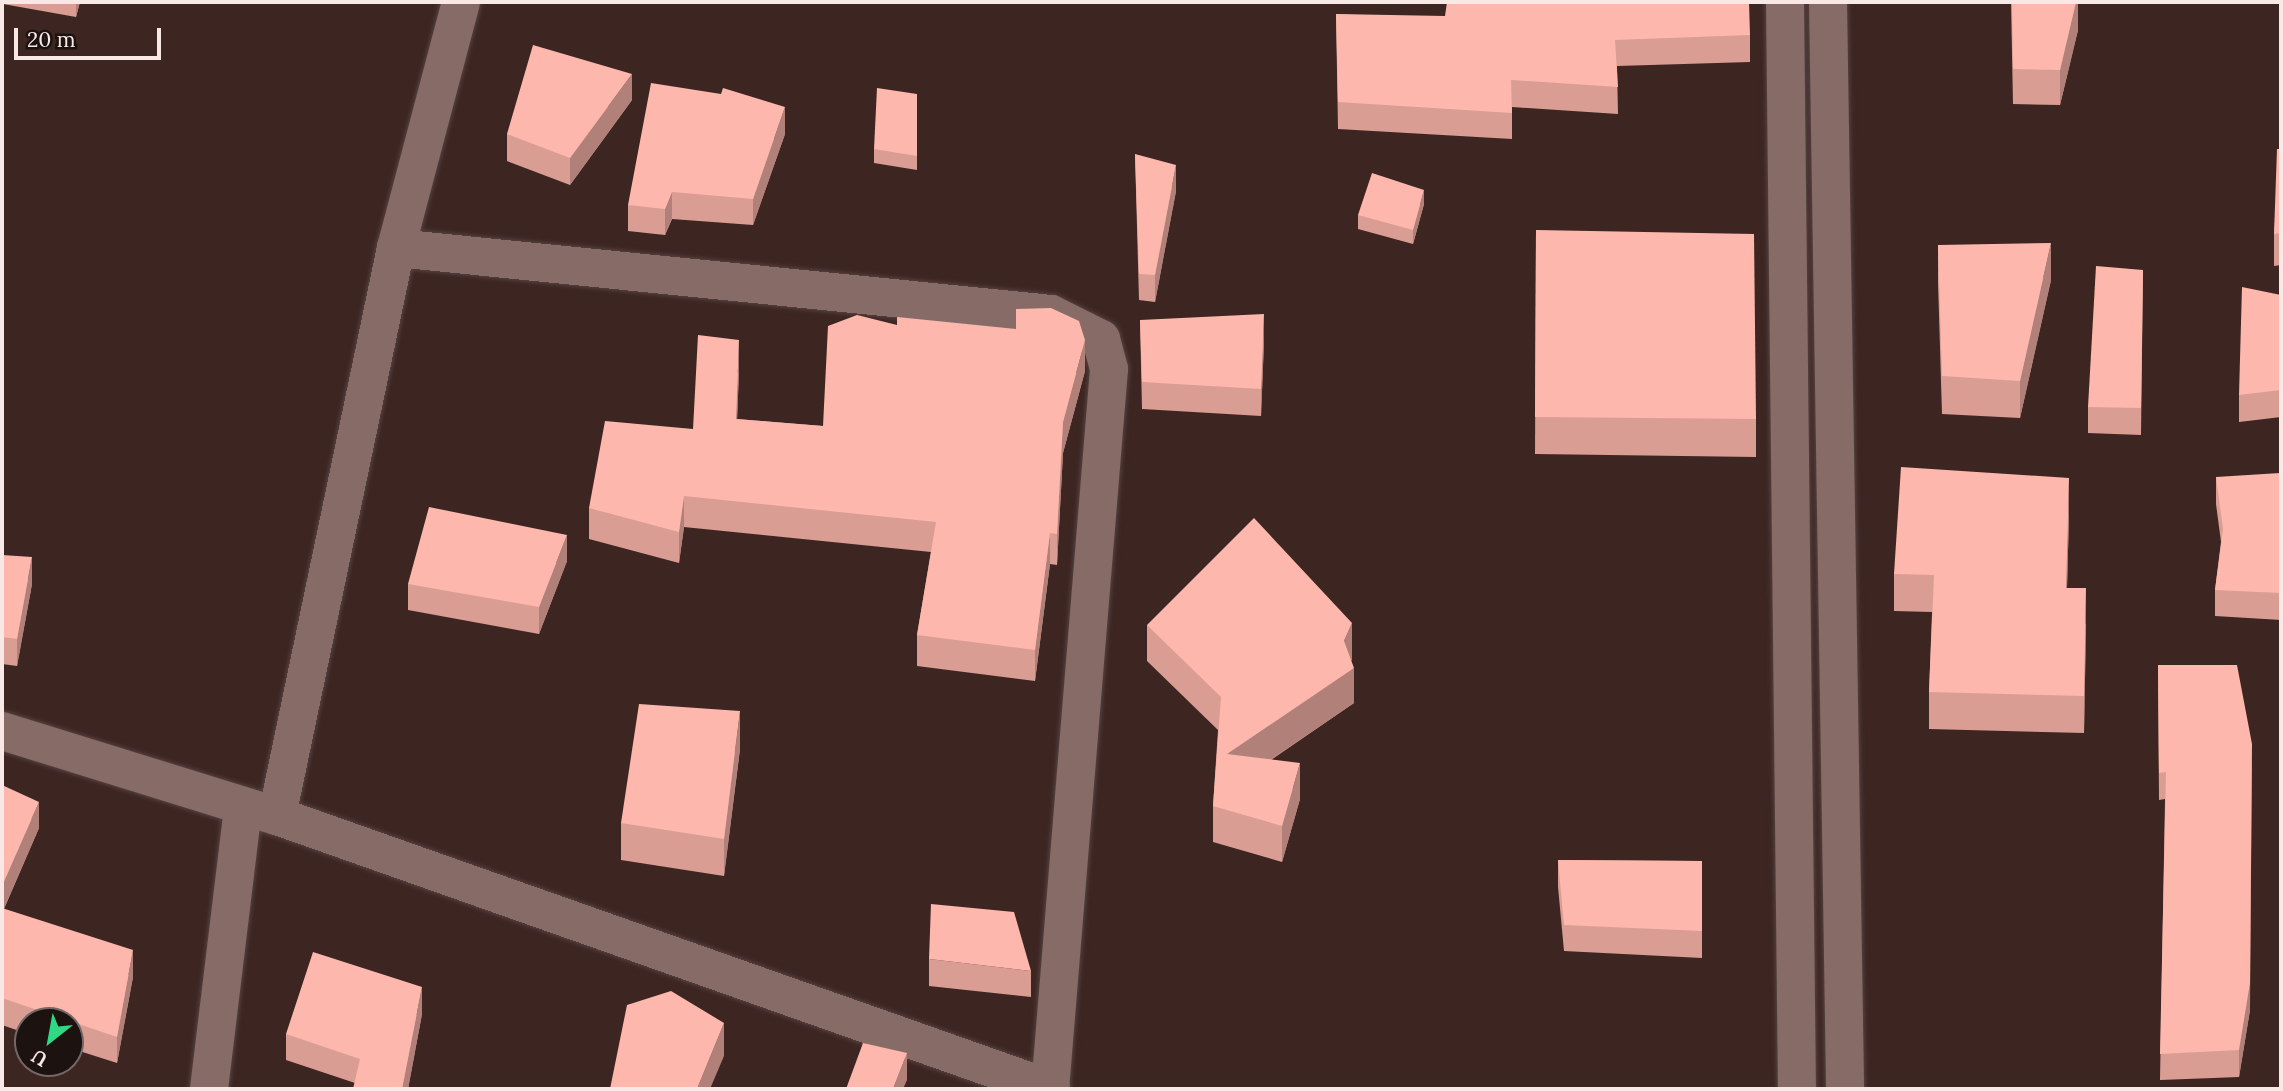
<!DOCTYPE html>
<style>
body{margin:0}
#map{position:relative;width:2283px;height:1091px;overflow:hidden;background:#3d2622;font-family:Lora,serif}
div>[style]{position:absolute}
.roads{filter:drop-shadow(0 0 2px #564240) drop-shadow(0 0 2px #564240)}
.minor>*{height:38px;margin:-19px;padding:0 19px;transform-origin:19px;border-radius:19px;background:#876b67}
.wall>*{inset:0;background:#da9d94}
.shaded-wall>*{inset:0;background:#b18078}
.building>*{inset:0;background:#fdb7ac}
span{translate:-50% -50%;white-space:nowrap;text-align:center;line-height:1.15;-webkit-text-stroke:7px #1c1210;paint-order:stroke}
.frame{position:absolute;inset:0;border:4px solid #f8e8e6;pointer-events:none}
.north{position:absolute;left:14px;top:1007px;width:70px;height:70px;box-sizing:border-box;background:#1c1210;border:2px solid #746866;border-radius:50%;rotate:211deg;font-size:19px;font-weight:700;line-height:28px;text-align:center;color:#f8e8e6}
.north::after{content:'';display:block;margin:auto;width:24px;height:32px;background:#2fd883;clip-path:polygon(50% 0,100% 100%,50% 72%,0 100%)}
.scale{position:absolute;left:14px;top:28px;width:147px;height:32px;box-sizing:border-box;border:4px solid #f8e8e6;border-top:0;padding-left:9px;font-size:21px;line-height:24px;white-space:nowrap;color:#f8e8e6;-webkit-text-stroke:5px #1c1210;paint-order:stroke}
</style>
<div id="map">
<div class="roads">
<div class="minor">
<div style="left:1785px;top:2px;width:1087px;rotate:89.37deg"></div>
<div style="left:1828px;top:2px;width:1087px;rotate:89.1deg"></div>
<div style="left:396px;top:248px;width:658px;rotate:5.75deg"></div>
<div style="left:1051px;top:314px;width:56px;rotate:26.6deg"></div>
<div style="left:1101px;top:339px;width:31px;rotate:75deg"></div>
<div style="left:1109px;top:369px;width:722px;rotate:94.68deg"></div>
<div style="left:2px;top:731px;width:288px;rotate:17.2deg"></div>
<div style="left:277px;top:816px;width:821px;rotate:19.43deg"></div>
<div style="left:277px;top:816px;width:580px;rotate:-78.17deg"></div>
<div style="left:396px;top:248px;width:254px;rotate:-75.2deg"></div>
<div style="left:209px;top:1089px;width:283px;rotate:-83.1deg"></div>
</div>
</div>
<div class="wall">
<div style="clip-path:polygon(2px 2px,80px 2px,76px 17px,3px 4px,2px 27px)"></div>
<div style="clip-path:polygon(2011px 2px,2078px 2px,2078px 30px,2060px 105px,2013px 104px)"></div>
<div style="clip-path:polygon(1336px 14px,1750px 35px,1750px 62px,1617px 66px,1618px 114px,1512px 107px,1512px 139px,1338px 129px)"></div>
<div style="clip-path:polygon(917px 94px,917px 170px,874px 163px,874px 149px)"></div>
<div style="clip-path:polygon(632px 100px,570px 185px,507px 161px,507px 134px)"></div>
<div style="clip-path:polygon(785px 134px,753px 225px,672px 219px,665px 235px,628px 231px,628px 205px)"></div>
<div style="clip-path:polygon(2281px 149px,2281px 265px,2274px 266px,2274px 234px)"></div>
<div style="clip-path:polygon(1135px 154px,1176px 191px,1155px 302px,1139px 300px)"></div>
<div style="clip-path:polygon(1424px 204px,1413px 244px,1358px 229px,1358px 215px)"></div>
<div style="clip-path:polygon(1536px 230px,1756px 419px,1756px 457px,1535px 454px)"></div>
<div style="clip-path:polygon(1938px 245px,2051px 280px,2020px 418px,1942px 414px,1938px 282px)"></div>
<div style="clip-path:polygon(2143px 270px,2141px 435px,2088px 433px,2088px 407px)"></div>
<div style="clip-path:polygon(2281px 295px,2281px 417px,2239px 422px,2239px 395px)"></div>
<div style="clip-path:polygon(1140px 320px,1264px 341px,1261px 416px,1142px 409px)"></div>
<div style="clip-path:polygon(739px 371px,737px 419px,823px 426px,1085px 371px,1063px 453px,1057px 565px,1050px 564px,1035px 681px,917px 666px,917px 635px,931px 552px,684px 527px,679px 563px,589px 539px,589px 508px,693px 429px)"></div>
<div style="clip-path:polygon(2216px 477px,2281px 484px,2281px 620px,2215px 616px,2215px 590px,2221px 542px,2216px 504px)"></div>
<div style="clip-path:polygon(2069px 515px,2067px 588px,2086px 625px,2084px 733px,1929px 729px,1929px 692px,1932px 612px,1894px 611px,1894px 574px)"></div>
<div style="clip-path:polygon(2px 555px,32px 584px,17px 666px,2px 664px)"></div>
<div style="clip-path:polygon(567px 561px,539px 634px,408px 610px,408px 584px)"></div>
<div style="clip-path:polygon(1147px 625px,1352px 659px,1351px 661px,1354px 703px,1271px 760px,1300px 799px,1282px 862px,1213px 842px,1213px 806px,1218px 730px,1147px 661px)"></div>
<div style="clip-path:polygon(2158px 665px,2250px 1010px,2239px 1077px,2160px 1080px,2165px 799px,2159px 800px)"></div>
<div style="clip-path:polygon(740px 749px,724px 876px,621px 860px,621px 823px)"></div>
<div style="clip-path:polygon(2px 785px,39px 828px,4px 909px,133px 977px,117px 1063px,70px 1048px,70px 1021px,28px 1021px,28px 1034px,2px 1025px)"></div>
<div style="clip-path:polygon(1558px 860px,1702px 861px,1702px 958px,1564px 951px,1558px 887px)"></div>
<div style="clip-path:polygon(929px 959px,1031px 971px,1031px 997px,929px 986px)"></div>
<div style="clip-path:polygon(422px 1014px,408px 1089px,353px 1089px,355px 1083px,286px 1060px,286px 1034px)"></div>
</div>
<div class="shaded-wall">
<div style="clip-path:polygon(2px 2px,3px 2px,2px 27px)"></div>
<div style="clip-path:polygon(76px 2px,80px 2px,76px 17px)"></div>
<div style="clip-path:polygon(2076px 2px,2078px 2px,2078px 30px,2060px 105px,2060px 70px)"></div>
<div style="clip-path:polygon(632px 74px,632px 100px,570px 185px,570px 158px)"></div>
<div style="clip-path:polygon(785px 107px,785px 134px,753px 225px,753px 199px)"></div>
<div style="clip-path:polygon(1176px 165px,1176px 191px,1155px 302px,1155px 275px)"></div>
<div style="clip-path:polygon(1424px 190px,1424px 204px,1413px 244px,1413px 230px)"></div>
<div style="clip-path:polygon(672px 192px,672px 219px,665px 235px,665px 209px)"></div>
<div style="clip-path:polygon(2051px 243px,2051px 280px,2020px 418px,2020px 381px)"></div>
<div style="clip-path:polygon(1264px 314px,1264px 341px,1261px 416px,1261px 389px)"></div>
<div style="clip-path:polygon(739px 340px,739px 371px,736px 450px,736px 419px)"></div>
<div style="clip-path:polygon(1085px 340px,1085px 371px,1063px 453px,1057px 565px,1057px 534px,1063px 422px)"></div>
<div style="clip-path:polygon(2069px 478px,2069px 515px,2066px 625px,2066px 588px)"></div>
<div style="clip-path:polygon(684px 496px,684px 527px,679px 563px,679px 532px)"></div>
<div style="clip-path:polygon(1050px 533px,1050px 564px,1035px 681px,1035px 650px)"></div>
<div style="clip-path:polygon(567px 535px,567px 561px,539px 634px,539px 607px)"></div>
<div style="clip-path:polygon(32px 557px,32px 584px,17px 666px,17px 639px)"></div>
<div style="clip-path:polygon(2086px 588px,2086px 625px,2084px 733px,2084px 696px)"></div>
<div style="clip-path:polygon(1352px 623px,1352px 659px,1345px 673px,1354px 668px,1354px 703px,1227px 789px,1227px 754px,1344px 641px)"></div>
<div style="clip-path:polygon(740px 711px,740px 749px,724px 876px,724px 839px)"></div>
<div style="clip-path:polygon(2252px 744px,2250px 1010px,2239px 1077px,2239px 1050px)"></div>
<div style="clip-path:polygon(1300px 763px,1300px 799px,1282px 862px,1282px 826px)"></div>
<div style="clip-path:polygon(39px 802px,39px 828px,2px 913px,2px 886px)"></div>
<div style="clip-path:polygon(133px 950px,133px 977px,117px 1063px,117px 1037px)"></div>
<div style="clip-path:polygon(422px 987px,422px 1014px,408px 1089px,402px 1089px)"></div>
<div style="clip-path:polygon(724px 1023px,724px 1056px,710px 1089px,697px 1089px)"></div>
<div style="clip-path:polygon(907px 1053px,907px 1080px,903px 1089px,893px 1089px)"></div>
</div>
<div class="building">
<div style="clip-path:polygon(1447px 2px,1749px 2px,1750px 35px,1615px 40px,1618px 87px,1511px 80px,1512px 113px,1338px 102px,1336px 14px,1445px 16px)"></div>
<div style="clip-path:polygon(2012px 2px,2076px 2px,2060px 70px,2013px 69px)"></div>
<div style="clip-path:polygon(533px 45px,632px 74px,570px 158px,507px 134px)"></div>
<div style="clip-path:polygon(651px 83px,721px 94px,723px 88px,785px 107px,753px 199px,672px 192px,665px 209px,628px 205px)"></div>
<div style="clip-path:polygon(877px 88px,917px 94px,917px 156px,874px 149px)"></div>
<div style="clip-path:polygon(2277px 149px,2281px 149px,2281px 233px,2274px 234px)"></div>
<div style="clip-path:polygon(1135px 154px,1176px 165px,1155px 275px,1139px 274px)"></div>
<div style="clip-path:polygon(1372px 173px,1424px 190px,1413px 230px,1358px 215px)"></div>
<div style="clip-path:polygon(1536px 230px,1754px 234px,1756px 419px,1535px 417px)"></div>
<div style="clip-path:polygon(2051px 243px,2020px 381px,1942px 376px,1938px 245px)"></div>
<div style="clip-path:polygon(2096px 266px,2143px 270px,2141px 408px,2088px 407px)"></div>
<div style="clip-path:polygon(2242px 287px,2281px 295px,2281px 390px,2239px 395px)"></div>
<div style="clip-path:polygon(1051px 308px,1079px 321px,1085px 340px,1063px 422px,1057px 534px,1050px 533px,1035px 650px,917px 635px,936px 522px,684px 496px,679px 532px,589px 508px,605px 421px,693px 429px,698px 335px,739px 340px,736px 419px,823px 426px,828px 326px,857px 315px,897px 325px,897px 317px,1016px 329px,1016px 309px)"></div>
<div style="clip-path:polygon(1264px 314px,1261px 389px,1142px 382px,1140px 320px)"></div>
<div style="clip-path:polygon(1901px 467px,2069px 478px,2066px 588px,2086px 588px,2084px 696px,1929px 692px,1934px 575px,1894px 574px)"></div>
<div style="clip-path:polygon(2280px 473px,2280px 484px,2281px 484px,2281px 593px,2215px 590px,2223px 529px,2216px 477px)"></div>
<div style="clip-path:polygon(429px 507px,567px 535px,539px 607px,408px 584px)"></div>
<div style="clip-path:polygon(1254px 518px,1352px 623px,1344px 641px,1354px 668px,1227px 754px,1300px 763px,1282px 826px,1213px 806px,1221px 697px,1147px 625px)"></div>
<div style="clip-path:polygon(2px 555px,32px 557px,17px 639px,2px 637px)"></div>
<div style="clip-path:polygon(2158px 665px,2237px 665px,2252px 744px,2250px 983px,2239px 1050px,2160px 1054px,2166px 772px,2159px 773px)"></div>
<div style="clip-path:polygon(639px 704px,740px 711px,724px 839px,621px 823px)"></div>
<div style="clip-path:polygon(2px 785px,39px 802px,2px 886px)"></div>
<div style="clip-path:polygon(1558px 860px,1702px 861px,1702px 931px,1564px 925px)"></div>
<div style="clip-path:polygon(931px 904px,1014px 912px,1031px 971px,929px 959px)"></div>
<div style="clip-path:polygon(2px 908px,133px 950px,117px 1037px,2px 998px)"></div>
<div style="clip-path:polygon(313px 952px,422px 987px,402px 1089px,353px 1089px,360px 1059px,286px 1034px)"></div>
<div style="clip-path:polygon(671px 991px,724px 1023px,697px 1089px,610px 1089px,627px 1005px)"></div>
<div style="clip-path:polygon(863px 1043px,907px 1053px,893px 1089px,846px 1089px)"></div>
</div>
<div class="frame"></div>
<div class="north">U</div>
<div class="scale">20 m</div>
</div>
